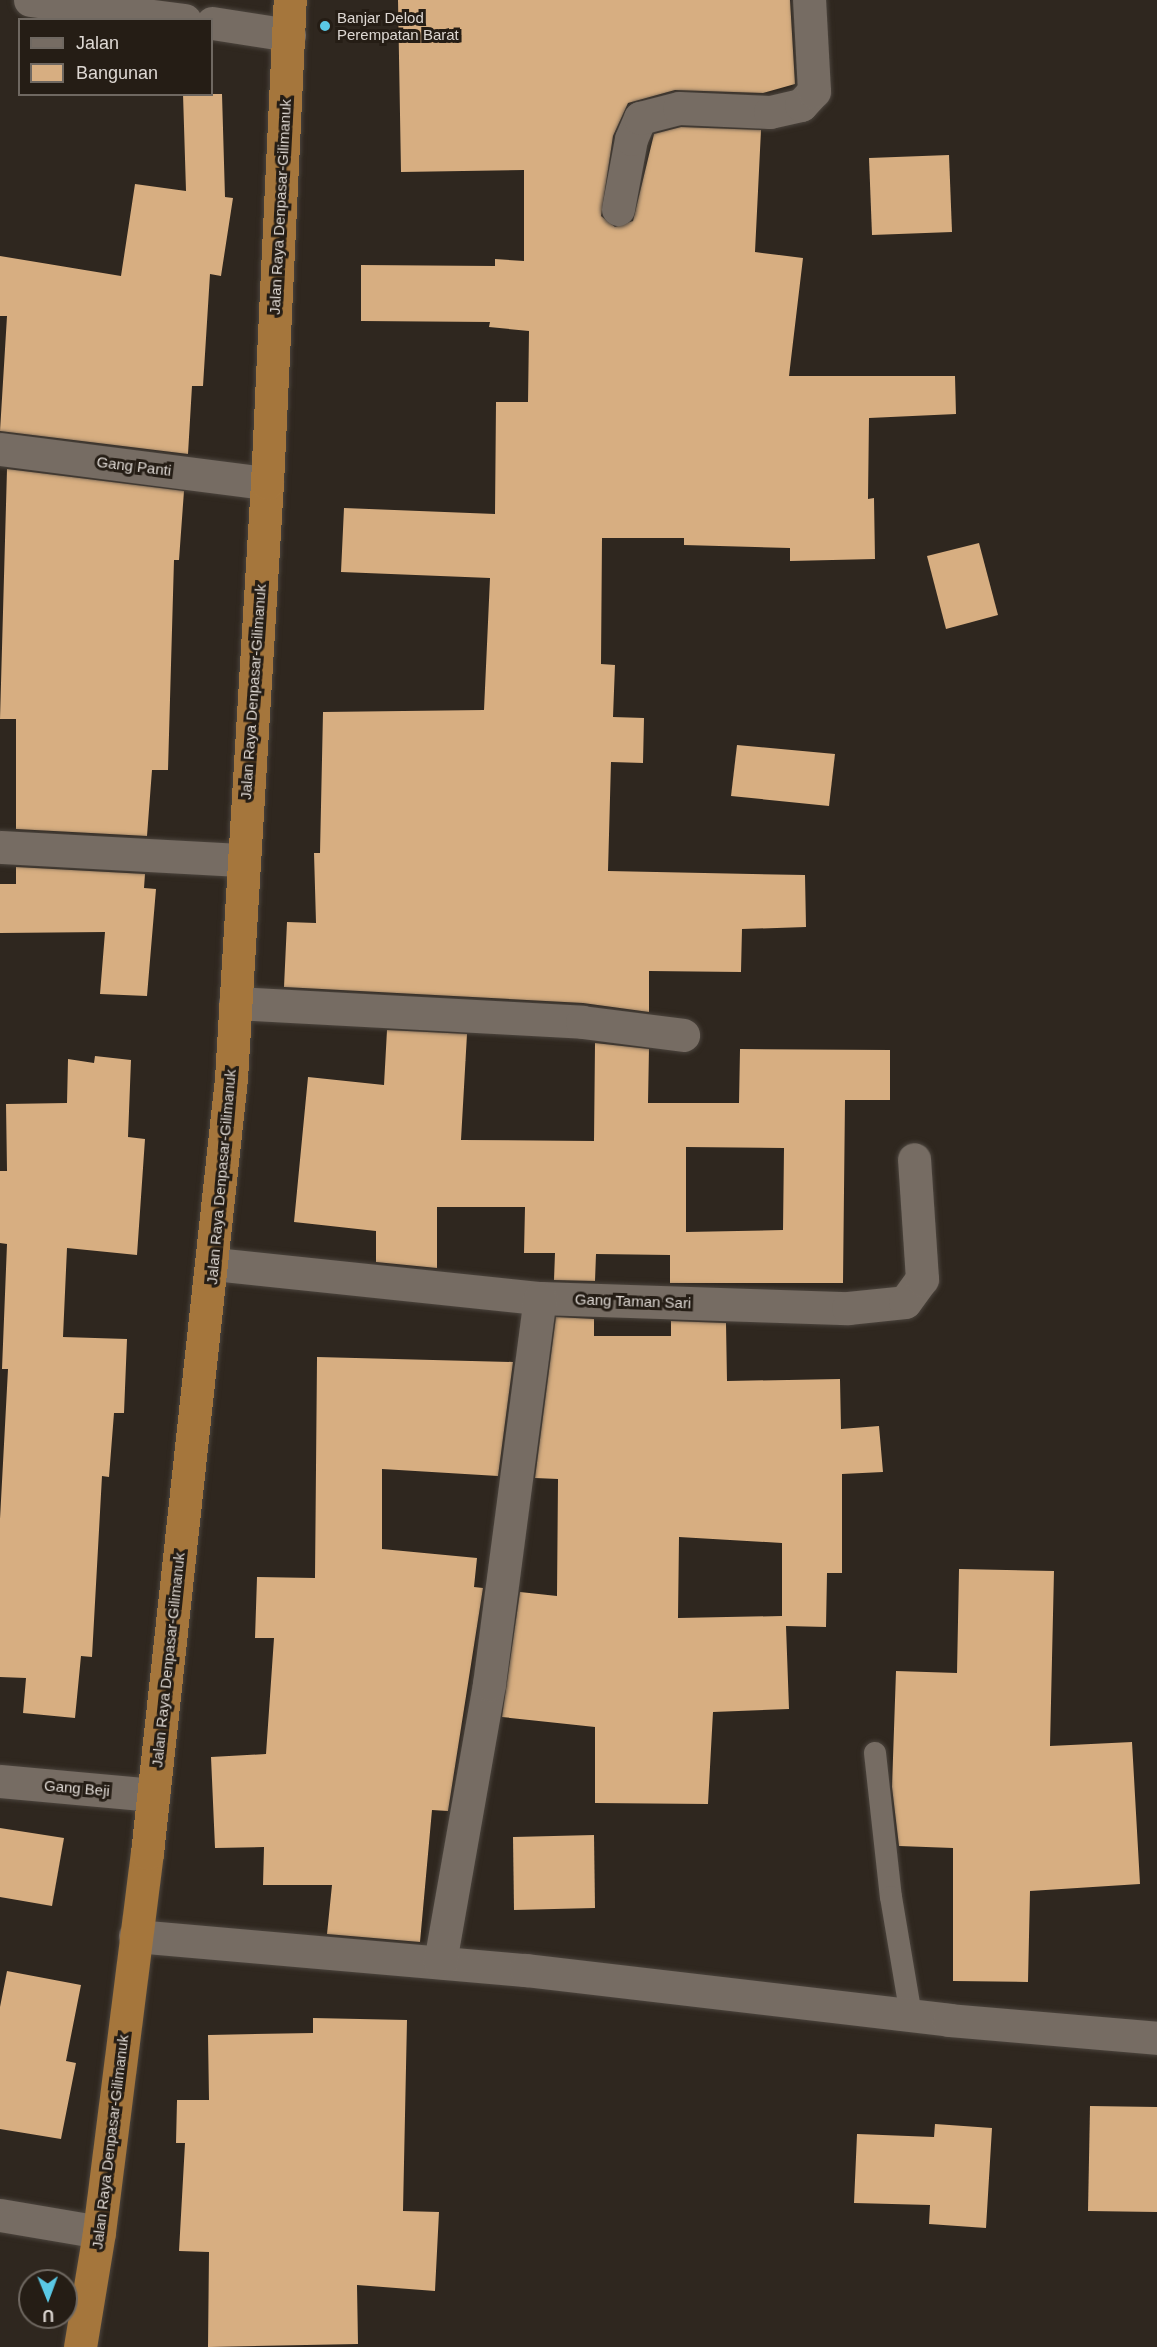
<!DOCTYPE html>
<style>
body{margin:0}
#map{position:relative;width:1157px;height:2347px;overflow:hidden;background:#2f271f;font-family:Helvetica,sans-serif}
div>[style]{position:absolute}
.building>*{inset:0;background:#d7ae81}
.roads{filter:drop-shadow(0 0 2px #4b443d) drop-shadow(0 0 2px #4b443d)}
.service>*{height:22px;margin:-11px;padding:0 11px;transform-origin:11px;border-radius:11px;background:#766c63}
.minor>*{height:33px;margin:-16.5px;padding:0 16.5px;transform-origin:16.5px;border-radius:16.5px;background:#766c63}
.trunk>*{height:33px;margin:-16.5px;padding:0 16.5px;transform-origin:16.5px;border-radius:16.5px;background:#a5763c}
.dots>*{width:16px;height:16px;translate:-50% -50%;box-sizing:border-box;border:3px solid #251d15;border-radius:50%}
span{translate:-50% -50%;white-space:nowrap;text-align:center;line-height:1.15;-webkit-text-stroke:6px #251d15;paint-order:stroke}
.poi-label{font-size:15px;color:#ded8d3}
.left{translate:0 -50%;text-align:left}
.street-label{font-size:15px;color:#ded8d3}
.legend{position:absolute;left:18px;top:18px;width:195px;height:78px;box-sizing:border-box;background:#251d15;border:2px solid #6f6861;margin:0;padding:8px 10px;list-style:none;font-size:18px;color:#ded8d3}
.legend li{display:flex;align-items:center;gap:12px;height:30px}
.legend b{width:30px;border:2px solid #6f6861}
.north{position:absolute;left:18px;top:2269px;width:60px;height:60px;box-sizing:border-box;background:#251d15;border:2px solid #6f6861;border-radius:50%;rotate:179deg;font-size:16px;font-weight:700;line-height:24px;text-align:center;color:#ded8d3}
.north::after{content:'';display:block;margin:auto;width:21px;height:27px;background:#5ac8e5;clip-path:polygon(50% 0,100% 100%,50% 72%,0 100%)}
</style>
<div id="map">
<div class="building">
<div style="clip-path:polygon(398px 0,790px 0,795px 84px,763px 93px,675px 90px,628px 103px,613px 136px,601px 216px,615px 227px,633px 221px,654px 134px,681px 127px,761px 130px,755px 252px,803px 258px,789px 376px,955px 376px,956px 414px,869px 418px,868px 499px,874px 498px,875px 559px,790px 561px,790px 548px,684px 545px,684px 538px,602px 538px,601px 664px,615px 665px,613px 717px,644px 718px,643px 763px,611px 762px,608px 871px,805px 875px,806px 927px,742px 929px,741px 972px,649px 971px,649px 1012px,583px 1003px,284px 987px,287px 922px,316px 923px,314px 853px,320px 853px,323px 712px,484px 710px,490px 578px,341px 572px,344px 508px,495px 514px,496px 402px,528px 402px,529px 331px,489px 327px,490px 322px,361px 321px,361px 265px,495px 266px,495px 259px,524px 261px,524px 170px,401px 172px)"></div>
<div style="clip-path:polygon(183px 94px,222px 94px,225px 197px,233px 198px,221px 276px,210px 274px,203px 386px,192px 386px,188px 454px,0 431px,7px 316px,0 316px,0 256px,121px 276px,135px 184px,186px 191px)"></div>
<div style="clip-path:polygon(949px 155px,952px 232px,872px 235px,869px 158px)"></div>
<div style="clip-path:polygon(7px 469px,184px 491px,179px 560px,174px 560px,168px 770px,152px 770px,147px 836px,16px 829px,16px 719px,0 719px)"></div>
<div style="clip-path:polygon(979px 543px,998px 615px,946px 629px,927px 556px)"></div>
<div style="clip-path:polygon(737px 745px,835px 754px,829px 806px,731px 796px)"></div>
<div style="clip-path:polygon(16px 867px,145px 874px,144px 888px,156px 889px,147px 996px,100px 994px,105px 932px,0 933px,0 884px,16px 884px)"></div>
<div style="clip-path:polygon(evenodd,387px 1030px,467px 1034px,461px 1140px,594px 1141px,595px 1043px,649px 1049px,648px 1103px,739px 1103px,740px 1049px,890px 1050px,890px 1100px,845px 1100px,843px 1283px,670px 1283px,670px 1255px,596px 1254px,595px 1281px,554px 1280px,555px 1253px,524px 1253px,525px 1207px,437px 1207px,437px 1268px,376px 1262px,376px 1231px,294px 1222px,308px 1077px,384px 1085px,387px 1030px,686px 1147px,784px 1148px,783px 1230px,686px 1232px,686px 1147px)"></div>
<div style="clip-path:polygon(95px 1056px,131px 1060px,128px 1137px,145px 1139px,137px 1255px,67px 1248px,63px 1337px,127px 1339px,124px 1413px,114px 1413px,109px 1477px,102px 1476px,92px 1657px,81px 1656px,75px 1718px,23px 1713px,26px 1678px,0 1677px,0 1519px,8px 1369px,2px 1369px,7px 1244px,0 1243px,0 1171px,7px 1171px,6px 1104px,67px 1103px,68px 1059px,94px 1063px)"></div>
<div style="clip-path:polygon(evenodd,556px 1317px,594px 1319px,594px 1336px,671px 1336px,671px 1321px,726px 1323px,727px 1381px,840px 1379px,841px 1429px,879px 1426px,883px 1472px,842px 1474px,842px 1573px,827px 1573px,826px 1627px,786px 1626px,789px 1709px,713px 1712px,708px 1804px,595px 1803px,595px 1727px,502px 1717px,520px 1592px,557px 1596px,558px 1479px,535px 1478px,556px 1317px,679px 1537px,782px 1543px,782px 1616px,678px 1618px,679px 1537px)"></div>
<div style="clip-path:polygon(317px 1357px,513px 1362px,498px 1476px,382px 1469px,382px 1549px,477px 1558px,474px 1587px,483px 1588px,448px 1811px,432px 1810px,420px 1942px,327px 1934px,332px 1885px,263px 1885px,264px 1847px,215px 1848px,211px 1757px,266px 1754px,274px 1638px,255px 1638px,257px 1577px,315px 1578px)"></div>
<div style="clip-path:polygon(959px 1569px,1054px 1571px,1050px 1746px,1132px 1742px,1140px 1884px,1030px 1891px,1028px 1982px,953px 1981px,953px 1848px,899px 1846px,892px 1787px,896px 1671px,957px 1673px)"></div>
<div style="clip-path:polygon(0 1828px,64px 1838px,52px 1906px,0 1897px)"></div>
<div style="clip-path:polygon(594px 1835px,595px 1908px,514px 1910px,513px 1837px)"></div>
<div style="clip-path:polygon(7px 1971px,81px 1985px,66px 2061px,76px 2063px,61px 2139px,0 2129px,0 2007px)"></div>
<div style="clip-path:polygon(313px 2018px,407px 2020px,403px 2211px,439px 2212px,435px 2291px,357px 2285px,358px 2344px,208px 2347px,209px 2252px,179px 2251px,185px 2143px,176px 2143px,177px 2100px,209px 2100px,208px 2035px,313px 2033px)"></div>
<div style="clip-path:polygon(1090px 2106px,1157px 2107px,1157px 2212px,1088px 2211px)"></div>
<div style="clip-path:polygon(935px 2124px,992px 2128px,986px 2228px,929px 2224px,930px 2205px,854px 2203px,857px 2134px,934px 2137px)"></div>
</div>
<div class="roads">
<div class="service">
<div style="left:875px;top:1753px;width:145px;rotate:83.7deg"></div>
<div style="left:891px;top:1897px;width:120px;rotate:80.4deg"></div>
</div>
<div class="minor">
<div style="left:30px;top:0;width:156px;rotate:7.4deg"></div>
<div style="left:212px;top:23px;width:78px;rotate:8.9deg"></div>
<div style="left:618px;top:209px;width:71px;rotate:-79.5deg"></div>
<div style="left:631px;top:139px;width:23px;rotate:-67deg"></div>
<div style="left:640px;top:118px;width:40px;rotate:-14.4deg"></div>
<div style="left:679px;top:108px;width:91px;rotate:2.5deg"></div>
<div style="left:770px;top:112px;width:32px;rotate:-13deg"></div>
<div style="left:801px;top:105px;width:19px;rotate:-47deg"></div>
<div style="left:814px;top:91px;width:91px;rotate:-93.1deg"></div>
<div style="left:0;top:449px;width:269px;rotate:7.3deg"></div>
<div style="left:0;top:847px;width:242px;rotate:3.1deg"></div>
<div style="left:235px;top:1003px;width:348px;rotate:3.1deg"></div>
<div style="left:582px;top:1022px;width:102px;rotate:7.3deg"></div>
<div style="left:214px;top:1264px;width:328px;rotate:6deg"></div>
<div style="left:540px;top:1298px;width:308px;rotate:1.9deg"></div>
<div style="left:848px;top:1308px;width:57px;rotate:-6deg"></div>
<div style="left:905px;top:1302px;width:29px;rotate:-54deg"></div>
<div style="left:922px;top:1279px;width:120px;rotate:-93.8deg"></div>
<div style="left:0;top:1781px;width:154px;rotate:5.2deg"></div>
<div style="left:135px;top:1936px;width:392px;rotate:5deg"></div>
<div style="left:526px;top:1970px;width:426px;rotate:6.7deg"></div>
<div style="left:949px;top:2020px;width:209px;rotate:4.9deg"></div>
<div style="left:440px;top:1962px;width:282px;rotate:-80deg"></div>
<div style="left:489px;top:1684px;width:389px;rotate:-82.5deg"></div>
<div style="left:0;top:2215px;width:100px;rotate:9.7deg"></div>
</div>
<div class="trunk">
<div style="left:80px;top:2347px;width:117px;rotate:-80.6deg"></div>
<div style="left:99px;top:2232px;width:382px;rotate:-82.8deg"></div>
<div style="left:147px;top:1853px;width:780px;rotate:-83.81deg"></div>
<div style="left:231px;top:1078px;width:596px;rotate:-86.54deg"></div>
<div style="left:267px;top:483px;width:484px;rotate:-87.3deg"></div>
</div>
</div>
<div class="dots">
<div style="left:325px;top:26px;background:#5ac8e5"></div>
</div>
<div class="poi-label">
<span class="left" style="left:337px;top:26px">Banjar Delod<br>Perempatan Barat</span>
</div>
<div class="street-label">
<span style="left:280px;top:207px;rotate:-87deg">Jalan Raya Denpasar-Gilimanuk</span>
<span style="left:134px;top:466px;rotate:7deg">Gang Panti</span>
<span style="left:253px;top:692px;rotate:-86deg">Jalan Raya Denpasar-Gilimanuk</span>
<span style="left:221px;top:1177px;rotate:-85deg">Jalan Raya Denpasar-Gilimanuk</span>
<span style="left:633px;top:1301px;rotate:2deg">Gang Taman Sari</span>
<span style="left:168px;top:1660px;rotate:-84deg">Jalan Raya Denpasar-Gilimanuk</span>
<span style="left:77px;top:1788px;rotate:5deg">Gang Beji</span>
<span style="left:110px;top:2142px;rotate:-83deg">Jalan Raya Denpasar-Gilimanuk</span>
</div>
<ul class="legend">
<li><b style="height:8px;background:#766c63"></b>Jalan</li>
<li><b style="height:16px;background:#d7ae81"></b>Bangunan</li>
</ul>
<div class="north">U</div>
</div>
